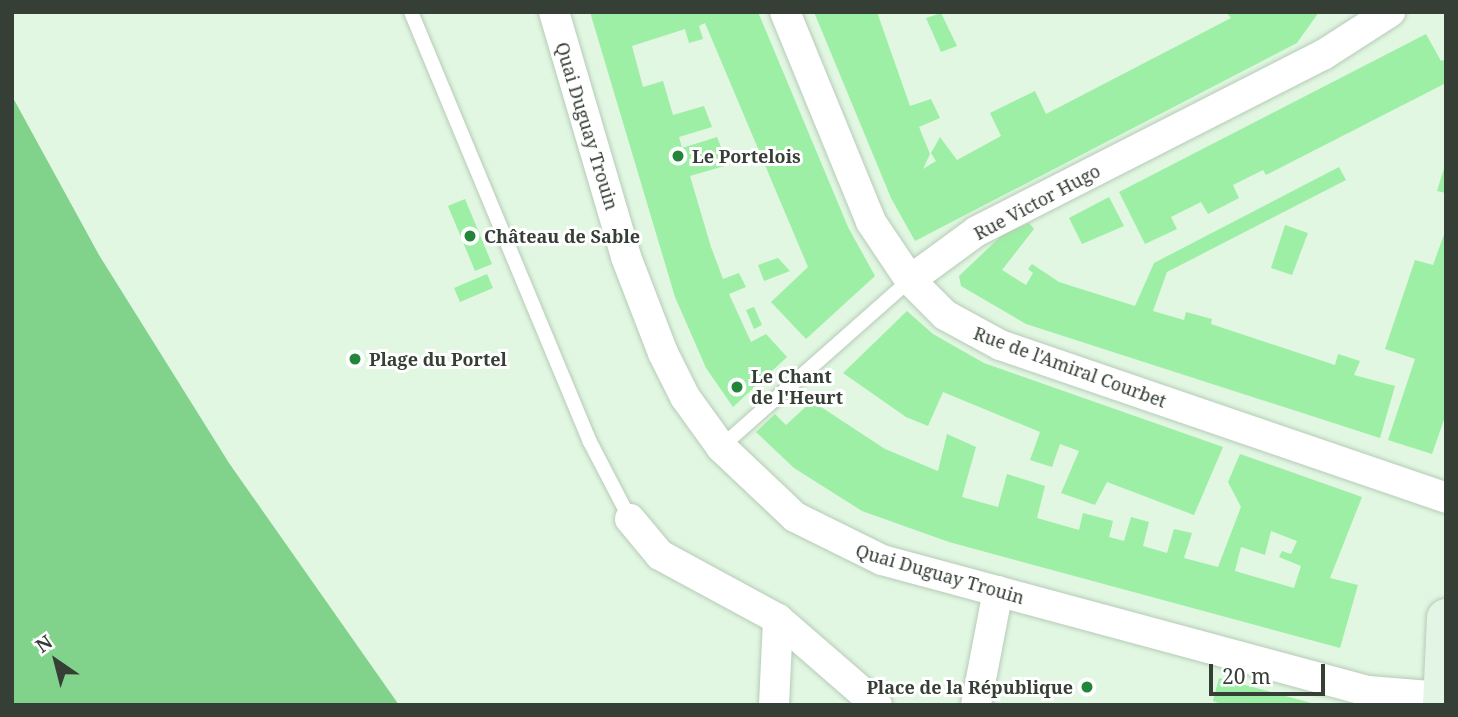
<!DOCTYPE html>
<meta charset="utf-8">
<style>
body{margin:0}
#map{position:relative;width:1458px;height:717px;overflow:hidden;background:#e1f7e2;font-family:"Noto Serif",serif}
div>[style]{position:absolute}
.water>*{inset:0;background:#81d38b}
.building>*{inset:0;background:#9cefa5}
.roads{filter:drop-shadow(0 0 2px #b6cbb7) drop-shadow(0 0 2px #b6cbb7)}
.lane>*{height:14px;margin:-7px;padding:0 7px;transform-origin:7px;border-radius:7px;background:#fff}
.street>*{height:30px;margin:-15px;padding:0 15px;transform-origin:15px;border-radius:15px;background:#fff}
.secondary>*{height:38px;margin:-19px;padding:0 19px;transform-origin:19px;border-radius:19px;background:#e3f6e5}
.dots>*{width:19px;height:19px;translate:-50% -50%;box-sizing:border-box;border:4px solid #fff;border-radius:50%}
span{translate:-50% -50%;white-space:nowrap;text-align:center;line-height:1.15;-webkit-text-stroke:6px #fff;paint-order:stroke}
.street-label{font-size:18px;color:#363f36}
.poi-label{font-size:18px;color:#363f36;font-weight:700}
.left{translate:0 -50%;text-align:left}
.right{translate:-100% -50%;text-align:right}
.frame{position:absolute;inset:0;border:14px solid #363f36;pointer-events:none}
.north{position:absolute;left:21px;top:626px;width:70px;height:70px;-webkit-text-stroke:5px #fff;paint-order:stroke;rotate:325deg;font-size:19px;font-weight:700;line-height:28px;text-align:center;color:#363f36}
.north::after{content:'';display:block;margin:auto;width:24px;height:32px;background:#363f36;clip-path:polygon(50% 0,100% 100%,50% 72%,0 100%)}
.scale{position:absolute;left:1209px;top:664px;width:116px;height:32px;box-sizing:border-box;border:4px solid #363f36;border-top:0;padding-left:9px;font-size:21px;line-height:24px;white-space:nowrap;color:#363f36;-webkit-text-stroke:5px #fff;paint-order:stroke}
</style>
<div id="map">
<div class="water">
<div style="clip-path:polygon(12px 96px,99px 255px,229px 463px,399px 705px,12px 705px)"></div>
</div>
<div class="building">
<div style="clip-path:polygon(590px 12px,758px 12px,848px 227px,875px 276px,806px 339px,771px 302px,808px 267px,705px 23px,699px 26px,703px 39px,689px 43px,685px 29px,632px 46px,643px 87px,663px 81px,673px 115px,704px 106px,712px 127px,679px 137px,682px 148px,717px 137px,728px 165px,690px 176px,711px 247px,723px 279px,739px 273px,746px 287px,729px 294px,751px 342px,766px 334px,787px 357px,733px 407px,706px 368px,675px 297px)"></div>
<div style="clip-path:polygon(814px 12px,877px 12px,910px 106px,931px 99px,940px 118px,919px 127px,930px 154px,923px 169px,936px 161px,931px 153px,940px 137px,957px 160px,1001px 136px,990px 113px,1035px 91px,1046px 114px,1231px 18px,1226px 12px,1319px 12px,1297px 43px,915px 241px,891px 198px)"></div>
<div style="clip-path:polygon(941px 13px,957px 46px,941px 52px,926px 18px)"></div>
<div style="clip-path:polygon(1426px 34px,1441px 61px,1446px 59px,1446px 83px,1266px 175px,1263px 170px,1233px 185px,1239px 198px,1208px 214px,1201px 202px,1171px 217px,1177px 229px,1145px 244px,1119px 192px)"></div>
<div style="clip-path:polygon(1445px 165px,1446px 165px,1446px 193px,1437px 191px)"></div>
<div style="clip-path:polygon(1339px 167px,1346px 180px,1167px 272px,1153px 311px,1184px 320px,1186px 312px,1212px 319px,1211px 324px,1335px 365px,1338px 354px,1360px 361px,1354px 375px,1395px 386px,1380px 438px,1026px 324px,961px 286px,959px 276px,1002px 235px,1029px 223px,1034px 229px,1002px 270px,1026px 285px,1033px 273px,1028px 269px,1032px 264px,1059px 282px,1135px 306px,1154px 263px)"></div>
<div style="clip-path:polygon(1109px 197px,1124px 226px,1082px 244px,1069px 218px)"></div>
<div style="clip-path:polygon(465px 199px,492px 264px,475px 271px,448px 206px)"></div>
<div style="clip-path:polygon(1285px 225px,1308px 233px,1292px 275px,1271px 268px)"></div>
<div style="clip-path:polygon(1446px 229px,1446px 414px,1432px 454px,1388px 440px,1415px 359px,1385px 349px,1415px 260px,1433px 265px)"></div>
<div style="clip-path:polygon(778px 258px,790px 271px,764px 281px,758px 265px)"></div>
<div style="clip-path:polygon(487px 274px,493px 288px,460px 302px,454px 288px)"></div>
<div style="clip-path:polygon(754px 307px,762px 325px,754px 329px,746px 310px)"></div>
<div style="clip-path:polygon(907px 311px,933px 334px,984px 363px,1223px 447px,1194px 515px,1107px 482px,1095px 505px,1061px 493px,1079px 451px,1060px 444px,1052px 467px,1030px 460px,1040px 432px,943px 392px,928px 426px,906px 417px,843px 373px)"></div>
<div style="clip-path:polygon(evenodd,812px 401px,885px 449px,938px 471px,947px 434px,976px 447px,962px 497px,998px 507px,1007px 474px,1045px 486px,1037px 518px,1079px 530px,1083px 513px,1113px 521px,1109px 537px,1124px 541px,1131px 517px,1149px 522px,1143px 546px,1167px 553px,1174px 529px,1192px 533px,1184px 558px,1218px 567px,1241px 507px,1228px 482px,1240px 454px,1362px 497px,1330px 578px,1358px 585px,1340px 648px,949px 542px,862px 511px,794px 468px,756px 432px,775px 414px,786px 425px,812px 401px,1271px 531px,1297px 541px,1291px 554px,1282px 551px,1279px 557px,1301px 566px,1294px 588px,1235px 571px,1241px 547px,1265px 555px,1271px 531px)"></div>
<div style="clip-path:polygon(1219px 678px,1315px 704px,1315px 705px,1224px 705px,1213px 701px)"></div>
</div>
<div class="roads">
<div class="lane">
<div style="left:411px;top:12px;width:466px;rotate:67.4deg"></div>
<div style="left:590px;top:442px;width:87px;rotate:62.5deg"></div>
<div style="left:721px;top:447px;width:252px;rotate:-41.5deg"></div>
</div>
<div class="street">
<div style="left:554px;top:12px;width:255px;rotate:73.6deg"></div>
<div style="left:626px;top:257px;width:103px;rotate:68.9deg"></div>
<div style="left:663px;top:353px;width:49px;rotate:63.4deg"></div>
<div style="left:685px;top:397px;width:62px;rotate:54.2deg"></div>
<div style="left:721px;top:447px;width:102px;rotate:43.4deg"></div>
<div style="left:795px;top:517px;width:97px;rotate:26.3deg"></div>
<div style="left:882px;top:560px;width:503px;rotate:15.09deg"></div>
<div style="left:1368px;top:691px;width:74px;rotate:4.6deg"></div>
<div style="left:785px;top:12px;width:227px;rotate:67.7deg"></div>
<div style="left:871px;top:222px;width:70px;rotate:56.1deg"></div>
<div style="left:910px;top:280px;width:49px;rotate:45deg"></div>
<div style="left:945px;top:315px;width:63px;rotate:28.6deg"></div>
<div style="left:1000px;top:345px;width:472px;rotate:18.9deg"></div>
<div style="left:910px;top:280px;width:83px;rotate:-36.2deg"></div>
<div style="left:977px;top:231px;width:388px;rotate:-27deg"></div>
<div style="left:1323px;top:55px;width:80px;rotate:-32.7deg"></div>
<div style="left:630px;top:519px;width:47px;rotate:50.2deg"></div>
<div style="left:660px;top:555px;width:134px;rotate:28.5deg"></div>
<div style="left:778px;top:619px;width:131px;rotate:41deg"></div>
<div style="left:774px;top:705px;width:86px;rotate:-87.3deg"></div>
<div style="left:976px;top:705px;width:116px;rotate:-79.1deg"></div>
</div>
<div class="secondary">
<div style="left:1442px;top:705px;width:87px;rotate:-87.4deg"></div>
</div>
</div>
<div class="dots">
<div style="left:678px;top:156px;background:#238539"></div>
<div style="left:470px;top:236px;background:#238539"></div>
<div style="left:355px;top:359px;background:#238539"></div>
<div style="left:737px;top:387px;background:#238539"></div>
<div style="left:1087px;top:687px;background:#238539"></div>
</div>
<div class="street-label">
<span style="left:587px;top:126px;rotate:73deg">Quai Duguay Trouin</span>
<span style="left:1037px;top:202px;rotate:-28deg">Rue Victor Hugo</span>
<span style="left:1070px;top:367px;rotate:20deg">Rue de l'Amiral Courbet</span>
<span style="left:940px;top:574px;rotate:16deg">Quai Duguay Trouin</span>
</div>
<div class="poi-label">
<span class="left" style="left:692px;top:156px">Le Portelois</span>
<span class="left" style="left:484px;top:236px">Château de Sable</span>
<span class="left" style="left:369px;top:359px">Plage du Portel</span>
<span class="left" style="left:751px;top:387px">Le Chant<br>de l'Heurt</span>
<span class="right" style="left:1073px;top:687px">Place de la République</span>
</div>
<div class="frame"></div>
<div class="north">N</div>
<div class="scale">20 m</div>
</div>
